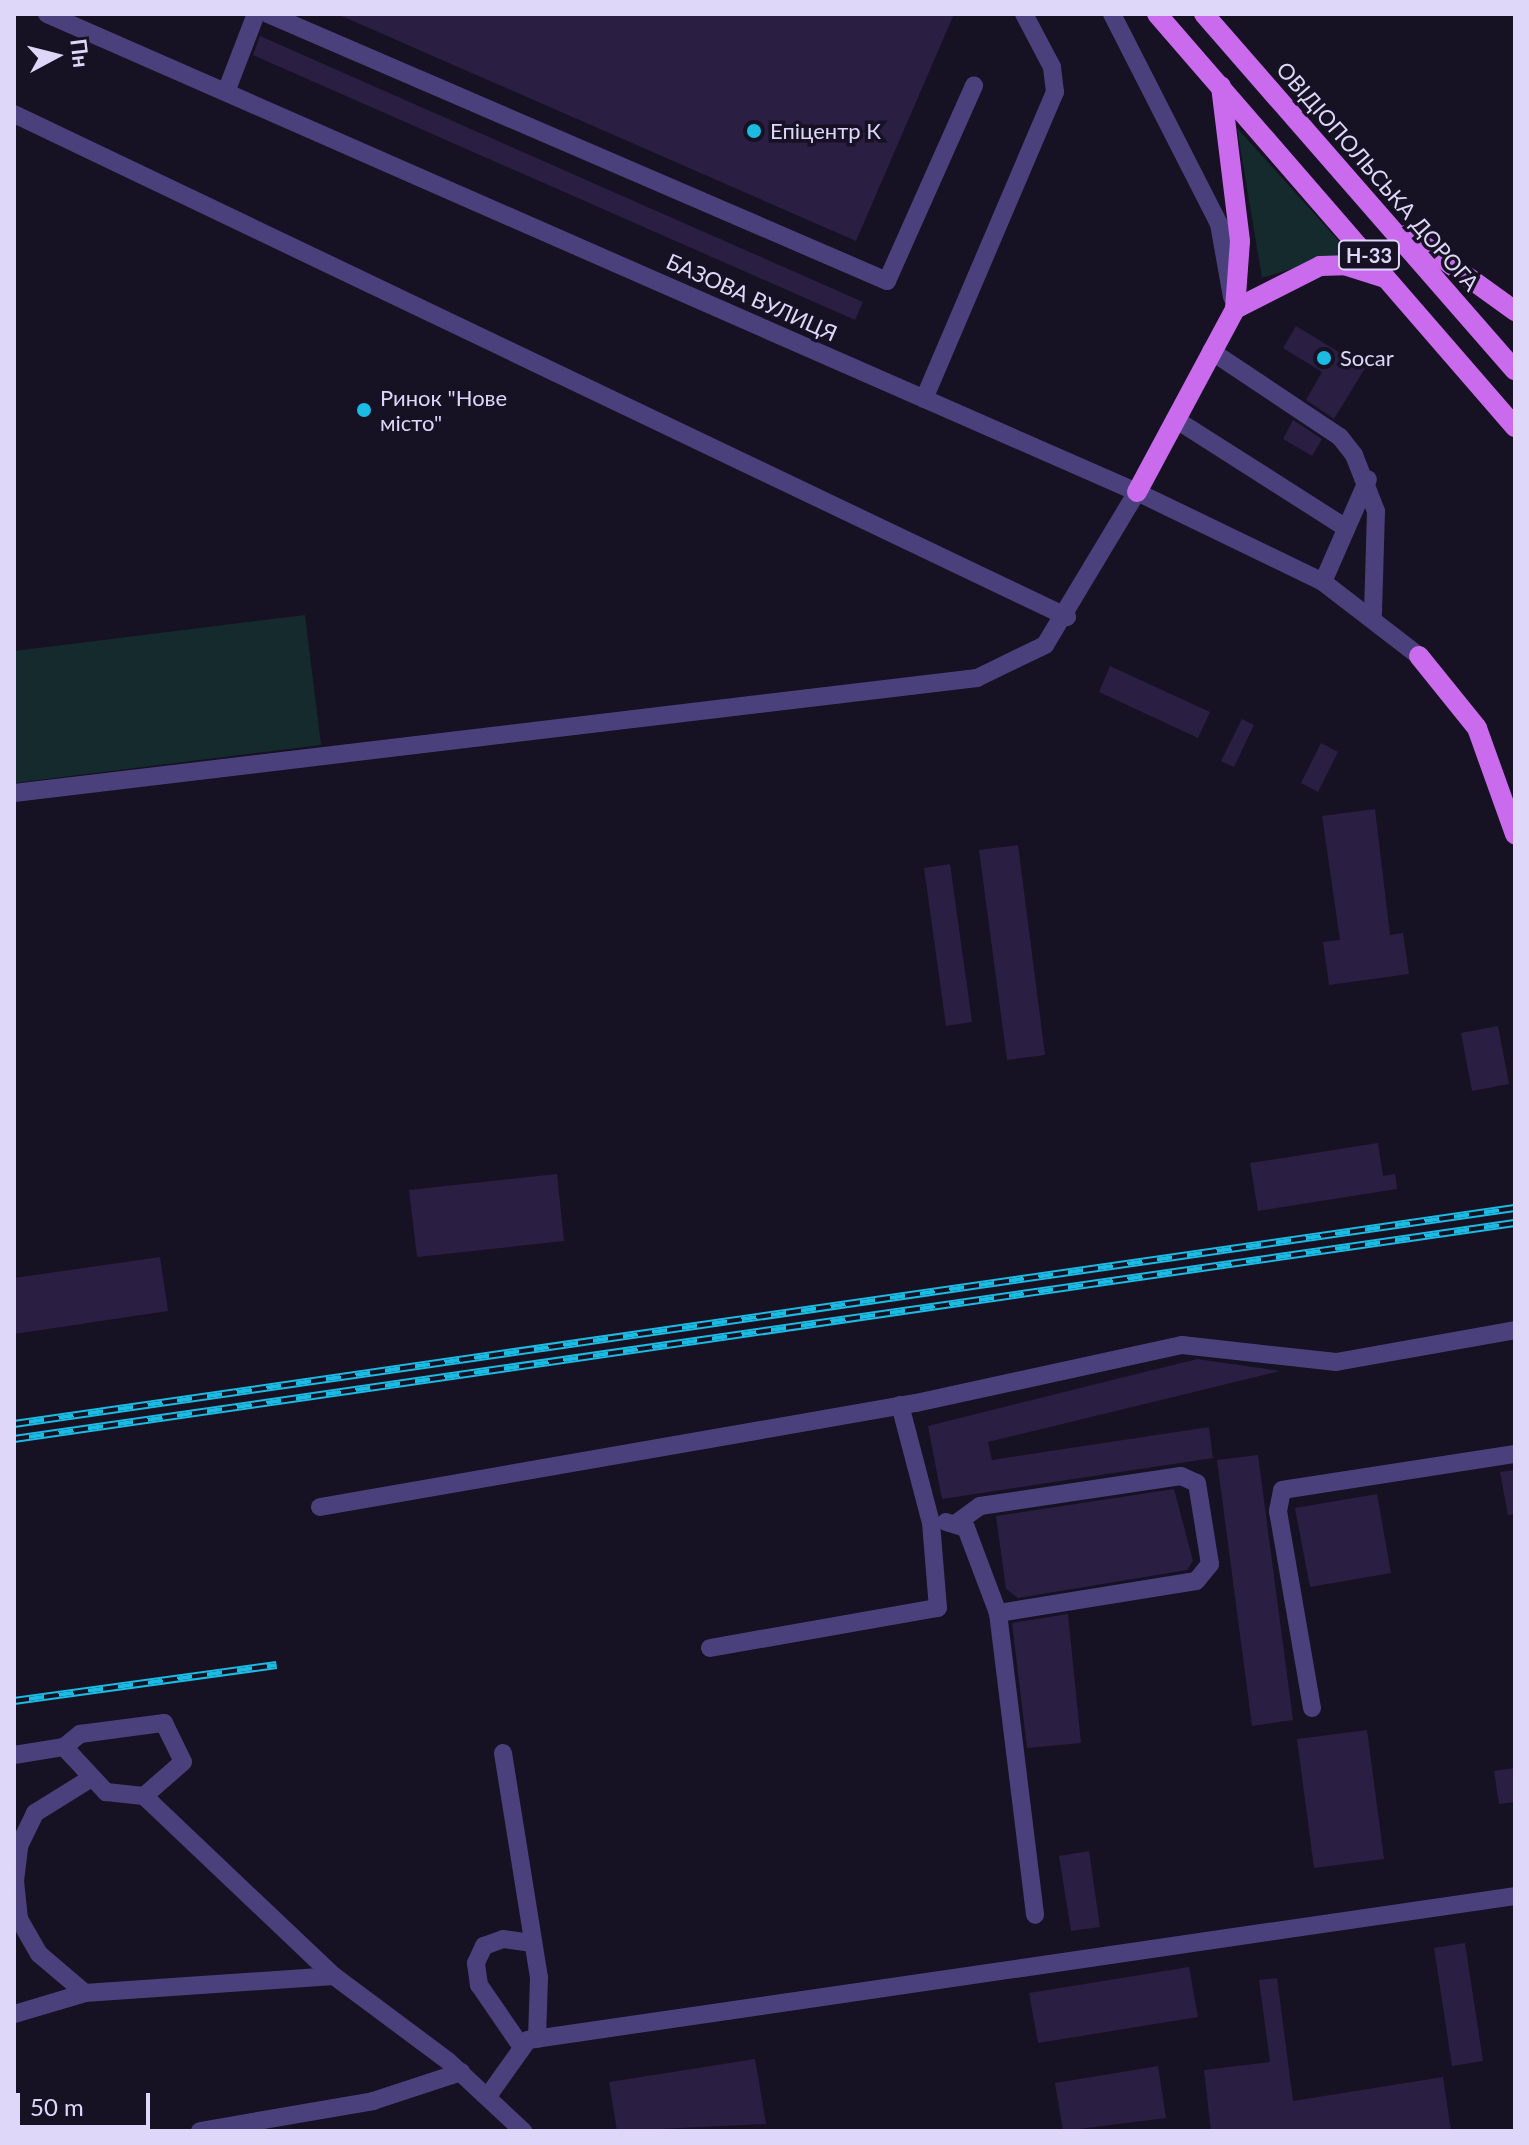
<!DOCTYPE html>
<meta charset="utf-8">
<style>
body{margin:0}
#map{position:relative;width:1529px;height:2145px;overflow:hidden;background:#161123;font-family:Lato,sans-serif}
div>[style]{position:absolute}
.green>*{inset:0;background:#152a2c}
.building>*{inset:0;background:#2a1f42}
.minor>*{height:18px;margin:-9px;padding:0 9px;transform-origin:9px;border-radius:9px;background:#4a417c}
.major>*{height:20px;margin:-10px;padding:0 10px;transform-origin:10px;border-radius:10px;background:#ca6bee}
.rail>*{height:8px;margin-top:-4px;transform-origin:0;background:repeating-linear-gradient(90deg,#161123 0 15px,#1bbbe3 0 30px);box-sizing:border-box;border-block:2px solid #1bbbe3}
.dots>*{width:22px;height:22px;translate:-50% -50%;box-sizing:border-box;border:4px solid #161123;border-radius:50%}
span{translate:-50% -50%;white-space:nowrap;text-align:center;line-height:1.15;-webkit-text-stroke:7px #161123;paint-order:stroke}
.shield-label span{padding:2px 6px;background:#161123;border:2px solid;border-radius:6px;-webkit-text-stroke-width:0}
.shield-label{font-size:20px;color:#dfd7fa;font-weight:700}
.poi-label{font-size:22px;color:#dfd7fa}
.left{translate:0 -50%;text-align:left}
.street-label{font-size:22px;color:#dfd7fa}
.frame{position:absolute;inset:0;border:16px solid #dfd7fa;pointer-events:none}
.north{position:absolute;left:16px;top:16px;width:80px;height:80px;-webkit-text-stroke:6px #161123;paint-order:stroke;rotate:83deg;font-size:22px;font-weight:700;line-height:32px;text-align:center;color:#dfd7fa}
.north::after{content:'';display:block;margin:auto;width:28px;height:36px;background:#dfd7fa;clip-path:polygon(50% 0,100% 100%,50% 72%,0 100%)}
.scale{position:absolute;left:16px;top:2093px;width:134px;height:36px;box-sizing:border-box;border:4px solid #dfd7fa;border-top:0;padding-left:10px;font-size:24px;line-height:28px;white-space:nowrap;color:#dfd7fa;-webkit-text-stroke:6px #161123;paint-order:stroke}
</style>
<div id="map">
<div class="green">
<div style="clip-path:polygon(1237px 128px,1357px 261px,1314px 262px,1262px 278px)"></div>
<div style="clip-path:polygon(305px 615px,321px 745px,14px 783px,14px 651px)"></div>
</div>
<div class="building">
<div style="clip-path:polygon(337px 14px,954px 14px,856px 241px)"></div>
<div style="clip-path:polygon(260px 36px,863px 302px,855px 320px,253px 55px)"></div>
<div style="clip-path:polygon(1296px 326px,1365px 368px,1334px 419px,1306px 400px,1322px 372px,1283px 348px)"></div>
<div style="clip-path:polygon(1293px 420px,1322px 439px,1312px 456px,1283px 439px)"></div>
<div style="clip-path:polygon(1110px 666px,1210px 712px,1198px 738px,1099px 692px)"></div>
<div style="clip-path:polygon(1242px 719px,1254px 725px,1234px 767px,1221px 761px)"></div>
<div style="clip-path:polygon(1321px 743px,1338px 752px,1318px 792px,1301px 783px)"></div>
<div style="clip-path:polygon(1375px 809px,1390px 935px,1403px 933px,1409px 974px,1329px 985px,1323px 942px,1340px 940px,1322px 816px)"></div>
<div style="clip-path:polygon(1018px 845px,1045px 1055px,1007px 1060px,979px 850px)"></div>
<div style="clip-path:polygon(950px 864px,972px 1022px,946px 1026px,924px 868px)"></div>
<div style="clip-path:polygon(1498px 1026px,1509px 1084px,1472px 1091px,1461px 1033px)"></div>
<div style="clip-path:polygon(1378px 1143px,1383px 1176px,1395px 1174px,1397px 1189px,1258px 1211px,1250px 1163px)"></div>
<div style="clip-path:polygon(557px 1174px,564px 1241px,417px 1257px,409px 1190px)"></div>
<div style="clip-path:polygon(160px 1257px,168px 1311px,14px 1334px,14px 1278px)"></div>
<div style="clip-path:polygon(1197px 1359px,1280px 1371px,988px 1442px,992px 1460px,1209px 1427px,1213px 1458px,942px 1499px,928px 1426px)"></div>
<div style="clip-path:polygon(1258px 1455px,1293px 1720px,1252px 1726px,1217px 1460px)"></div>
<div style="clip-path:polygon(1515px 1470px,1515px 1514px,1508px 1515px,1500px 1472px)"></div>
<div style="clip-path:polygon(1174px 1489px,1193px 1561px,1187px 1570px,1018px 1598px,1006px 1589px,996px 1516px)"></div>
<div style="clip-path:polygon(1377px 1494px,1391px 1573px,1310px 1587px,1295px 1508px)"></div>
<div style="clip-path:polygon(1068px 1614px,1081px 1743px,1027px 1748px,1012px 1623px)"></div>
<div style="clip-path:polygon(1367px 1730px,1384px 1859px,1314px 1868px,1297px 1739px)"></div>
<div style="clip-path:polygon(1515px 1768px,1515px 1802px,1499px 1804px,1494px 1771px)"></div>
<div style="clip-path:polygon(1089px 1851px,1100px 1927px,1071px 1931px,1059px 1856px)"></div>
<div style="clip-path:polygon(1465px 1943px,1483px 2061px,1452px 2066px,1434px 1948px)"></div>
<div style="clip-path:polygon(1189px 1967px,1198px 2017px,1038px 2043px,1029px 1993px)"></div>
<div style="clip-path:polygon(1277px 1978px,1293px 2101px,1443px 2077px,1451px 2131px,1211px 2131px,1204px 2070px,1270px 2062px,1259px 1980px)"></div>
<div style="clip-path:polygon(755px 2059px,766px 2124px,617px 2131px,609px 2082px)"></div>
<div style="clip-path:polygon(1158px 2066px,1166px 2118px,1063px 2131px,1055px 2083px)"></div>
</div>
<div class="minor">
<div style="left:47px;top:14px;width:1190px;rotate:23.68deg"></div>
<div style="left:1137px;top:492px;width:207px;rotate:25.8deg"></div>
<div style="left:1323px;top:582px;width:121px;rotate:37.6deg"></div>
<div style="left:268px;top:14px;width:674px;rotate:23.33deg"></div>
<div style="left:887px;top:281px;width:214px;rotate:-66deg"></div>
<div style="left:1112px;top:14px;width:236px;rotate:63deg"></div>
<div style="left:1219px;top:224px;width:74px;rotate:79.9deg"></div>
<div style="left:226px;top:92px;width:84px;rotate:-69deg"></div>
<div style="left:14px;top:114px;width:1167px;rotate:25.53deg"></div>
<div style="left:1211px;top:351px;width:155px;rotate:33.7deg"></div>
<div style="left:1340px;top:437px;width:23px;rotate:52deg"></div>
<div style="left:1354px;top:455px;width:60px;rotate:68.6deg"></div>
<div style="left:1376px;top:511px;width:103px;rotate:91.7deg"></div>
<div style="left:924px;top:399px;width:334px;rotate:-66.9deg"></div>
<div style="left:1055px;top:92px;width:25px;rotate:-97deg"></div>
<div style="left:1052px;top:67px;width:60px;rotate:-117.8deg"></div>
<div style="left:1175px;top:419px;width:203px;rotate:32.5deg"></div>
<div style="left:1323px;top:582px;width:112px;rotate:-66.4deg"></div>
<div style="left:14px;top:793px;width:970px;rotate:-6.81deg"></div>
<div style="left:977px;top:678px;width:76px;rotate:-25.9deg"></div>
<div style="left:1045px;top:645px;width:179px;rotate:-59deg"></div>
<div style="left:320px;top:1507px;width:605px;rotate:-9.9deg"></div>
<div style="left:916px;top:1403px;width:272px;rotate:-12.3deg"></div>
<div style="left:1182px;top:1345px;width:155px;rotate:6.3deg"></div>
<div style="left:1336px;top:1362px;width:182px;rotate:-10.1deg"></div>
<div style="left:946px;top:1522px;width:21px;rotate:17deg"></div>
<div style="left:966px;top:1528px;width:91px;rotate:69.4deg"></div>
<div style="left:998px;top:1613px;width:304px;rotate:83deg"></div>
<div style="left:958px;top:1522px;width:27px;rotate:-36deg"></div>
<div style="left:980px;top:1506px;width:203px;rotate:-8.5deg"></div>
<div style="left:1181px;top:1476px;width:17px;rotate:24deg"></div>
<div style="left:1197px;top:1483px;width:82px;rotate:80.9deg"></div>
<div style="left:1210px;top:1564px;width:22px;rotate:129deg"></div>
<div style="left:1196px;top:1581px;width:201px;rotate:170.8deg"></div>
<div style="left:710px;top:1648px;width:231px;rotate:-10deg"></div>
<div style="left:938px;top:1608px;width:85px;rotate:-94.7deg"></div>
<div style="left:931px;top:1523px;width:122px;rotate:-104.7deg"></div>
<div style="left:1312px;top:1708px;width:200px;rotate:-99.8deg"></div>
<div style="left:1278px;top:1511px;width:21px;rotate:-79deg"></div>
<div style="left:1282px;top:1490px;width:236px;rotate:-8.8deg"></div>
<div style="left:64px;top:1747px;width:62px;rotate:47deg"></div>
<div style="left:106px;top:1792px;width:38px;rotate:6deg"></div>
<div style="left:503px;top:1753px;width:228px;rotate:80.9deg"></div>
<div style="left:539px;top:1978px;width:61px;rotate:91.9deg"></div>
<div style="left:14px;top:1755px;width:51px;rotate:-9.1deg"></div>
<div style="left:64px;top:1747px;width:21px;rotate:-39deg"></div>
<div style="left:80px;top:1734px;width:85px;rotate:-7.5deg"></div>
<div style="left:164px;top:1723px;width:43px;rotate:64deg"></div>
<div style="left:183px;top:1762px;width:52px;rotate:138.9deg"></div>
<div style="left:144px;top:1796px;width:262px;rotate:43.5deg"></div>
<div style="left:334px;top:1976px;width:250px;rotate:176.1deg"></div>
<div style="left:85px;top:1993px;width:74px;rotate:163.5deg"></div>
<div style="left:334px;top:1976px;width:142px;rotate:36.7deg"></div>
<div style="left:448px;top:2061px;width:103px;rotate:43deg"></div>
<div style="left:85px;top:1993px;width:60px;rotate:-139.7deg"></div>
<div style="left:39px;top:1954px;width:40px;rotate:-119.7deg"></div>
<div style="left:19px;top:1919px;width:38px;rotate:-96deg"></div>
<div style="left:15px;top:1881px;width:35px;rotate:-83deg"></div>
<div style="left:19px;top:1846px;width:37px;rotate:-64deg"></div>
<div style="left:35px;top:1813px;width:62px;rotate:-31.9deg"></div>
<div style="left:521px;top:2046px;width:74px;rotate:-124.5deg"></div>
<div style="left:479px;top:1985px;width:22px;rotate:-98deg"></div>
<div style="left:476px;top:1963px;width:19px;rotate:-65deg"></div>
<div style="left:484px;top:1946px;width:20px;rotate:-20deg"></div>
<div style="left:503px;top:1939px;width:28px;rotate:8deg"></div>
<div style="left:488px;top:2096px;width:69px;rotate:-54.5deg"></div>
<div style="left:528px;top:2040px;width:997px;rotate:-8.3deg"></div>
<div style="left:200px;top:2131px;width:176px;rotate:-9.8deg"></div>
<div style="left:373px;top:2101px;width:93px;rotate:-18.2deg"></div>
</div>
<div class="major">
<div style="left:1157px;top:14px;width:547px;rotate:49.08deg"></div>
<div style="left:1204px;top:14px;width:473px;rotate:48.9deg"></div>
<div style="left:1408px;top:234px;width:132px;rotate:35.7deg"></div>
<div style="left:1235px;top:309px;width:95px;rotate:-26.8deg"></div>
<div style="left:1320px;top:266px;width:24px;rotate:-2deg"></div>
<div style="left:1344px;top:265px;width:43px;rotate:17.6deg"></div>
<div style="left:1137px;top:492px;width:208px;rotate:-61.8deg"></div>
<div style="left:1235px;top:309px;width:68px;rotate:-85.8deg"></div>
<div style="left:1240px;top:241px;width:156px;rotate:-97deg"></div>
<div style="left:1419px;top:656px;width:92px;rotate:51.1deg"></div>
<div style="left:1477px;top:728px;width:113px;rotate:70.3deg"></div>
</div>
<div class="rail">
<div style="left:14px;top:1424px;width:1516px;rotate:-8.19deg"></div>
<div style="left:14px;top:1439px;width:1516px;rotate:-8.19deg"></div>
<div style="left:14px;top:1701px;width:265px;rotate:-7.8deg"></div>
</div>
<div class="dots">
<div style="left:754px;top:131px;background:#1bbbe3"></div>
<div style="left:1324px;top:358px;background:#1bbbe3"></div>
<div style="left:364px;top:410px;background:#1bbbe3"></div>
</div>
<div class="shield-label">
<span style="left:1369px;top:255px">Н-33</span>
</div>
<div class="poi-label">
<span class="left" style="left:770px;top:131px">Епіцентр К</span>
<span class="left" style="left:1340px;top:358px">Socar</span>
<span class="left" style="left:380px;top:410px">Ринок "Нове<br>місто"</span>
</div>
<div class="street-label">
<span style="left:1378px;top:176px;rotate:49deg">ОВІДІОПОЛЬСЬКА ДОРОГА</span>
<span style="left:752px;top:297px;rotate:24deg">БАЗОВА ВУЛИЦЯ</span>
</div>
<div class="frame"></div>
<div class="north">Пн</div>
<div class="scale">50 m</div>
</div>
